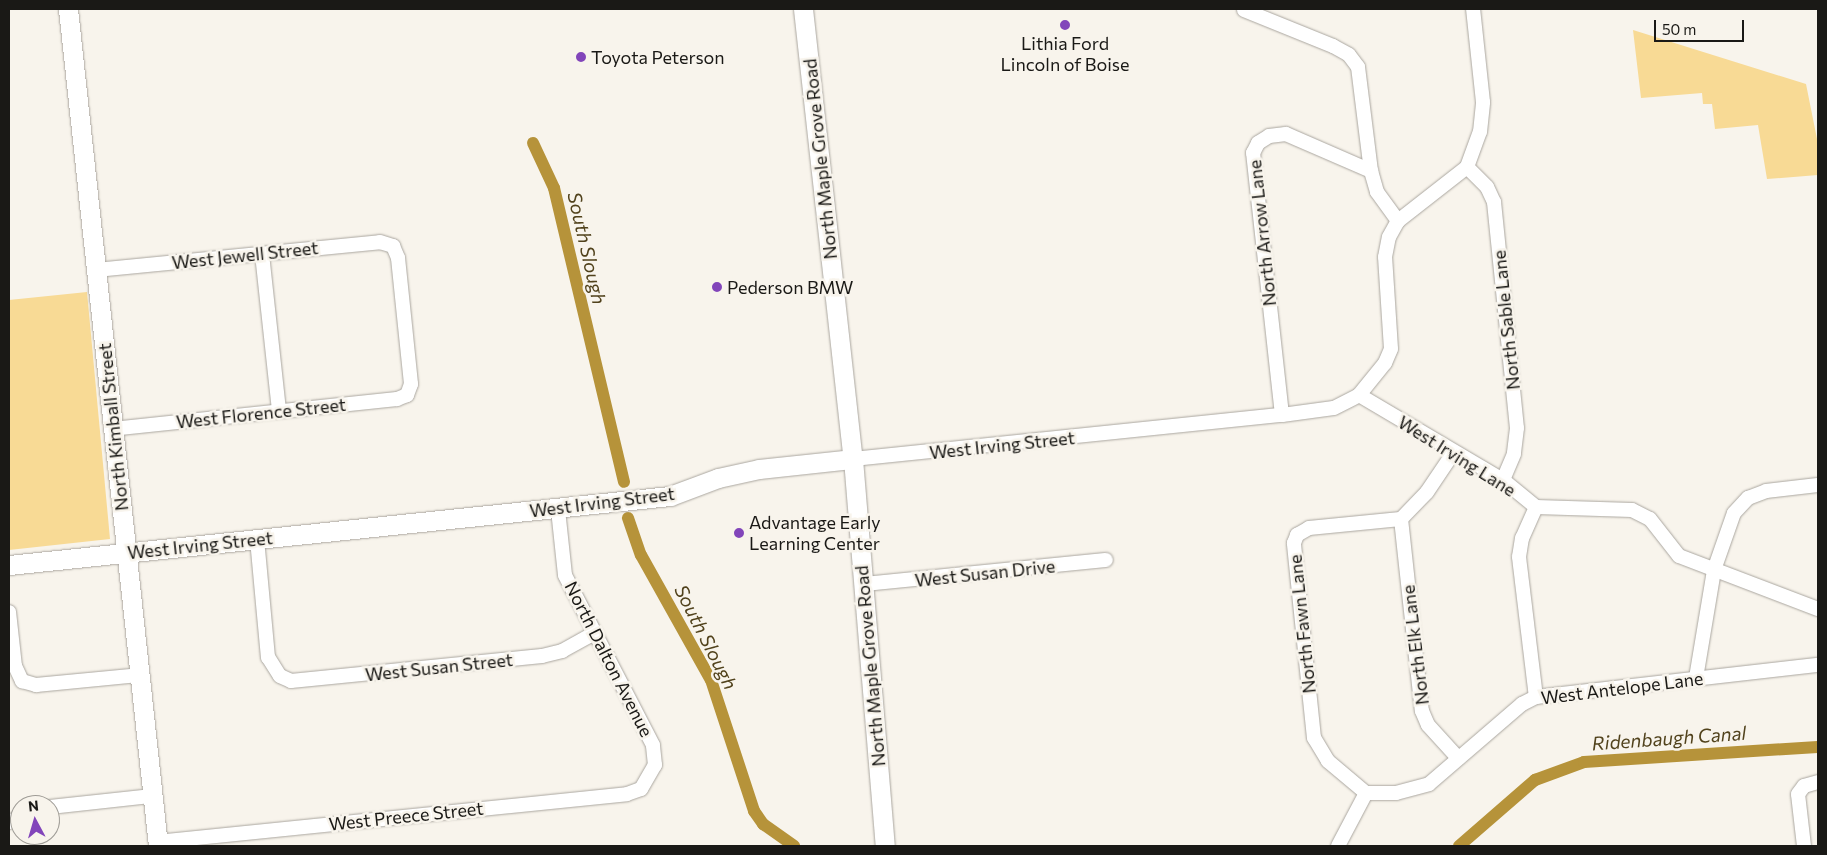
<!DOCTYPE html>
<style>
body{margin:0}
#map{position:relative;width:1827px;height:855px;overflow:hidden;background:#f8f4ec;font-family:Commissioner,sans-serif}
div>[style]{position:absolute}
.green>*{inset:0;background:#f8da95}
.canal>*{height:12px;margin:-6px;padding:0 6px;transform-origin:6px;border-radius:6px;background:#b6933a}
.roads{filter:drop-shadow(0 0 1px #aaa69f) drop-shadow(0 0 1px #aaa69f)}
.street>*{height:14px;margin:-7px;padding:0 7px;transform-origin:7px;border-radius:7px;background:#fff}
.secondary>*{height:19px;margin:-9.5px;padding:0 9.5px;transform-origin:9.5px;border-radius:9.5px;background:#fff}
.dots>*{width:14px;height:14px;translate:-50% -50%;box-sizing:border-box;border:2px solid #f8f4ec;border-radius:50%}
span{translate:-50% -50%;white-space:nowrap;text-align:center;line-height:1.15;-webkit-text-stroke:5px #f8f4ec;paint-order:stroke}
.poi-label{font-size:18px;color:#1a1916}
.left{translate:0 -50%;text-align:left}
.street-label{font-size:18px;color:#1a1916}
.water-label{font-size:19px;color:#51421c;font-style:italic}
.frame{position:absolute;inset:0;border:10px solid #1a1916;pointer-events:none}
.north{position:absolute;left:10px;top:795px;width:50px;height:50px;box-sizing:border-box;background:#f8f4ec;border:1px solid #9f9c96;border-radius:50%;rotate:354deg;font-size:14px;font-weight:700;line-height:20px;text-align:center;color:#1a1916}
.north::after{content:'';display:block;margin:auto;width:18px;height:22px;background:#8245ba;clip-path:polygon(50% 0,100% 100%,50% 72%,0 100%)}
.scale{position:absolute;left:1654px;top:20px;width:90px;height:22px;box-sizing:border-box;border:2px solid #1a1916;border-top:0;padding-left:6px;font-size:15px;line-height:18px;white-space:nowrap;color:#1a1916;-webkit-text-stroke:4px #f8f4ec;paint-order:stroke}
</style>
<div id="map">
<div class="green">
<div style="clip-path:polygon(1633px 30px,1806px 84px,1818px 144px,1818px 175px,1767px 179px,1758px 125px,1715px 129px,1712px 104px,1703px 104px,1702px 93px,1641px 98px)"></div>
<div style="clip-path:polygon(87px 292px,110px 539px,9px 550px,9px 300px)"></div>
</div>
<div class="canal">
<div style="left:533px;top:143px;width:50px;rotate:65deg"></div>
<div style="left:554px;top:188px;width:302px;rotate:76.6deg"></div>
<div style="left:628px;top:518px;width:39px;rotate:71deg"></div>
<div style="left:641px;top:555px;width:143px;rotate:60.8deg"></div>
<div style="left:711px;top:680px;width:138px;rotate:71.8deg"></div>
<div style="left:754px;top:811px;width:16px;rotate:55deg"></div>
<div style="left:763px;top:824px;width:38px;rotate:35deg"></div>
<div style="left:1459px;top:846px;width:101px;rotate:-41deg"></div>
<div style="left:1535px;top:780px;width:52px;rotate:-20.2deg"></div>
<div style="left:1584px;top:762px;width:234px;rotate:-3.7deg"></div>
</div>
<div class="roads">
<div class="street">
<div style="left:1244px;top:10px;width:96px;rotate:22deg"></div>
<div style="left:1333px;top:46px;width:18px;rotate:29deg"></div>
<div style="left:1349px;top:55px;width:15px;rotate:53deg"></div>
<div style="left:1358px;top:67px;width:105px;rotate:82.9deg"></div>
<div style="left:1371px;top:171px;width:22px;rotate:74deg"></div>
<div style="left:1377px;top:192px;width:36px;rotate:54deg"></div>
<div style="left:1467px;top:167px;width:28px;rotate:45deg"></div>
<div style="left:1487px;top:187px;width:17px;rotate:65deg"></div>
<div style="left:1494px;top:202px;width:227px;rotate:84.2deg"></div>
<div style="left:1517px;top:428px;width:26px;rotate:97deg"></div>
<div style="left:1514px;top:454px;width:28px;rotate:113deg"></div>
<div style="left:262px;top:254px;width:158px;rotate:83.8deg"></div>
<div style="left:96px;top:270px;width:285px;rotate:-5.6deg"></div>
<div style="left:380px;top:242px;width:14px;rotate:17deg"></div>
<div style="left:393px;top:246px;width:13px;rotate:67deg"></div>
<div style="left:398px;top:258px;width:127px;rotate:84.1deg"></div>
<div style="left:411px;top:384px;width:12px;rotate:110deg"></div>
<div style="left:407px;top:395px;width:11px;rotate:158deg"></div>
<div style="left:397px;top:399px;width:286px;rotate:174deg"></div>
<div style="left:1359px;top:395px;width:41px;rotate:-50.9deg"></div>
<div style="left:1385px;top:363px;width:15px;rotate:-67deg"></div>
<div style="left:1391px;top:349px;width:92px;rotate:-93.7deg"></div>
<div style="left:1385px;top:257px;width:20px;rotate:-79deg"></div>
<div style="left:1389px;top:237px;width:18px;rotate:-61deg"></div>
<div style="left:1398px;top:221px;width:88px;rotate:-38deg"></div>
<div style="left:1467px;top:167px;width:37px;rotate:-70deg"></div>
<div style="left:1480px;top:132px;width:30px;rotate:-84deg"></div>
<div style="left:1483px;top:102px;width:94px;rotate:-96.1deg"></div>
<div style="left:1282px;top:415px;width:264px;rotate:-96.3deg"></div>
<div style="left:1253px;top:153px;width:11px;rotate:-63deg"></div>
<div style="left:1258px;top:143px;width:13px;rotate:-32deg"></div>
<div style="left:1269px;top:136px;width:17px;rotate:-7deg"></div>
<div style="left:1286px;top:134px;width:93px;rotate:23.5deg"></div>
<div style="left:853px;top:459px;width:431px;rotate:-5.9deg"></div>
<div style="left:1282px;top:415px;width:52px;rotate:-7.7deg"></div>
<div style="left:1334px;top:408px;width:28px;rotate:-27deg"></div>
<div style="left:1359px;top:395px;width:167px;rotate:30.6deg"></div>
<div style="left:1503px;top:480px;width:43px;rotate:39.3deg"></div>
<div style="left:1536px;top:507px;width:96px;rotate:1.8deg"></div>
<div style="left:1632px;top:510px;width:20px;rotate:27deg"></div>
<div style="left:1650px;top:519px;width:47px;rotate:51.9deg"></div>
<div style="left:1679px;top:556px;width:149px;rotate:20.9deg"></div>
<div style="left:1536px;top:507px;width:34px;rotate:114deg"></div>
<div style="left:1522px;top:538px;width:19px;rotate:99deg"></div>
<div style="left:1519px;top:557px;width:141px;rotate:83.1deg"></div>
<div style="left:1401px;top:519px;width:193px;rotate:83.8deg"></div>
<div style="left:1422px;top:711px;width:15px;rotate:67deg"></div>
<div style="left:1428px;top:725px;width:45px;rotate:47.7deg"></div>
<div style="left:257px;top:539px;width:119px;rotate:84.7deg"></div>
<div style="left:268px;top:657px;width:22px;rotate:58deg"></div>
<div style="left:280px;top:676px;width:12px;rotate:24deg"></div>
<div style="left:291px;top:681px;width:252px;rotate:-5.7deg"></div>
<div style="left:542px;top:656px;width:21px;rotate:-14deg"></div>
<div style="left:562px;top:651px;width:38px;rotate:-29deg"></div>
<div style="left:864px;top:584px;width:243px;rotate:-5.7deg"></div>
<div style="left:9px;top:612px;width:54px;rotate:83.7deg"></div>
<div style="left:15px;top:666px;width:17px;rotate:65deg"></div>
<div style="left:22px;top:681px;width:15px;rotate:16deg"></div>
<div style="left:36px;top:685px;width:103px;rotate:-5.5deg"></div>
<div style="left:1696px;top:678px;width:109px;rotate:-80.5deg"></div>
<div style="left:1714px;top:570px;width:60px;rotate:-70.7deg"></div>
<div style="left:1734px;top:513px;width:21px;rotate:-47deg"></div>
<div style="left:1748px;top:498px;width:19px;rotate:-21deg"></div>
<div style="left:1766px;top:491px;width:52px;rotate:-6.6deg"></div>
<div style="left:1366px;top:793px;width:30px"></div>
<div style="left:1396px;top:793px;width:34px;rotate:-15deg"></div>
<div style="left:1429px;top:784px;width:123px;rotate:-40.7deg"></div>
<div style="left:1522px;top:704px;width:16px;rotate:-27deg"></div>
<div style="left:1536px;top:697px;width:284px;rotate:-6.5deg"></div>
<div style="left:1366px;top:793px;width:50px;rotate:-139.9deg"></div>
<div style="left:1328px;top:761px;width:27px;rotate:-121deg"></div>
<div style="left:1314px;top:738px;width:196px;rotate:-95.9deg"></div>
<div style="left:1294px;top:543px;width:9px;rotate:-69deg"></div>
<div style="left:1297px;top:535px;width:14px;rotate:-30deg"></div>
<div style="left:1309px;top:528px;width:92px;rotate:-5.6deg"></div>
<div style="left:1401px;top:519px;width:37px;rotate:-46deg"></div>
<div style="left:1427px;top:492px;width:48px;rotate:-56deg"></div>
<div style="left:50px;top:807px;width:103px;rotate:-6.2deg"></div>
<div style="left:9px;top:822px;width:12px;rotate:-24deg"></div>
<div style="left:157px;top:842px;width:472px;rotate:-5.8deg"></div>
<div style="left:627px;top:794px;width:15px;rotate:-20deg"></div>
<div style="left:641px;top:789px;width:28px;rotate:-60deg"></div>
<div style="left:655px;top:765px;width:20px;rotate:-96deg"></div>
<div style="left:653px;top:745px;width:191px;rotate:-117.4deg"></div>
<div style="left:565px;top:575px;width:66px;rotate:-96.1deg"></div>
<div style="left:1338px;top:846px;width:60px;rotate:-62.2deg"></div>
<div style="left:1804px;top:846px;width:52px;rotate:-96.6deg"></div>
<div style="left:1798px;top:794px;width:10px;rotate:-53deg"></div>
<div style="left:1804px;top:786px;width:15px;rotate:-16deg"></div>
</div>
<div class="secondary">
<div style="left:68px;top:9px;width:842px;rotate:83.86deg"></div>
<div style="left:803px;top:9px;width:453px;rotate:83.7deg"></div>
<div style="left:853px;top:459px;width:388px;rotate:85.3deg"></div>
<div style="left:9px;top:565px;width:665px;rotate:-5.96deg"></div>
<div style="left:670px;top:496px;width:51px;rotate:-20.6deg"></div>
<div style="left:718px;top:478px;width:42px;rotate:-12.4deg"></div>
<div style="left:759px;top:469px;width:95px;rotate:-6.1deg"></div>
</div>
</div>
<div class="dots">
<div style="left:1065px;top:25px;background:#8245ba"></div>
<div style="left:581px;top:57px;background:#8245ba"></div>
<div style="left:717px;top:287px;background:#8245ba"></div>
<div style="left:739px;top:533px;background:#8245ba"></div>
</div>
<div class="poi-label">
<span style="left:1065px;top:54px">Lithia Ford<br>Lincoln of Boise</span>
<span class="left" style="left:591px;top:57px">Toyota Peterson</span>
<span class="left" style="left:727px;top:287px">Pederson BMW</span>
<span class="left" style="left:749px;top:533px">Advantage Early<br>Learning Center</span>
</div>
<div class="street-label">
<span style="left:820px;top:159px;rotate:-96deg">North Maple Grove Road</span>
<span style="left:1262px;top:233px;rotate:-96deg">North Arrow Lane</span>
<span style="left:245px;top:255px;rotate:-6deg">West Jewell Street</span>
<span style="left:1506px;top:320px;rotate:-96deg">North Sable Lane</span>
<span style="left:261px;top:413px;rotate:-6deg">West Florence Street</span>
<span style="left:113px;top:427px;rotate:-96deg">North Kimball Street</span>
<span style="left:1002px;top:445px;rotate:-6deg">West Irving Street</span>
<span style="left:1457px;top:456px;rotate:32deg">West Irving Lane</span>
<span style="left:602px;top:502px;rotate:-7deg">West Irving Street</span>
<span style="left:200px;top:545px;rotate:-6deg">West Irving Street</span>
<span style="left:985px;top:573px;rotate:-6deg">West Susan Drive</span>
<span style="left:1302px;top:624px;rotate:-96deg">North Fawn Lane</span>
<span style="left:1415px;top:645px;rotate:-97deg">North Elk Lane</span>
<span style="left:609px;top:659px;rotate:63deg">North Dalton Avenue</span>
<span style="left:870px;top:666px;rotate:-95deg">North Maple Grove Road</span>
<span style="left:439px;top:667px;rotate:-6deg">West Susan Street</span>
<span style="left:1622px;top:688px;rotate:-7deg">West Antelope Lane</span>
<span style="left:406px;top:816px;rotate:-6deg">West Preece Street</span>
</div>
<div class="water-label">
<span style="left:587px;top:248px;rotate:77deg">South Slough</span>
<span style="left:706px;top:637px;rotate:63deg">South Slough</span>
<span style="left:1669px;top:738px;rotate:-4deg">Ridenbaugh Canal</span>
</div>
<div class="frame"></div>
<div class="north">N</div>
<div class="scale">50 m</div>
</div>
